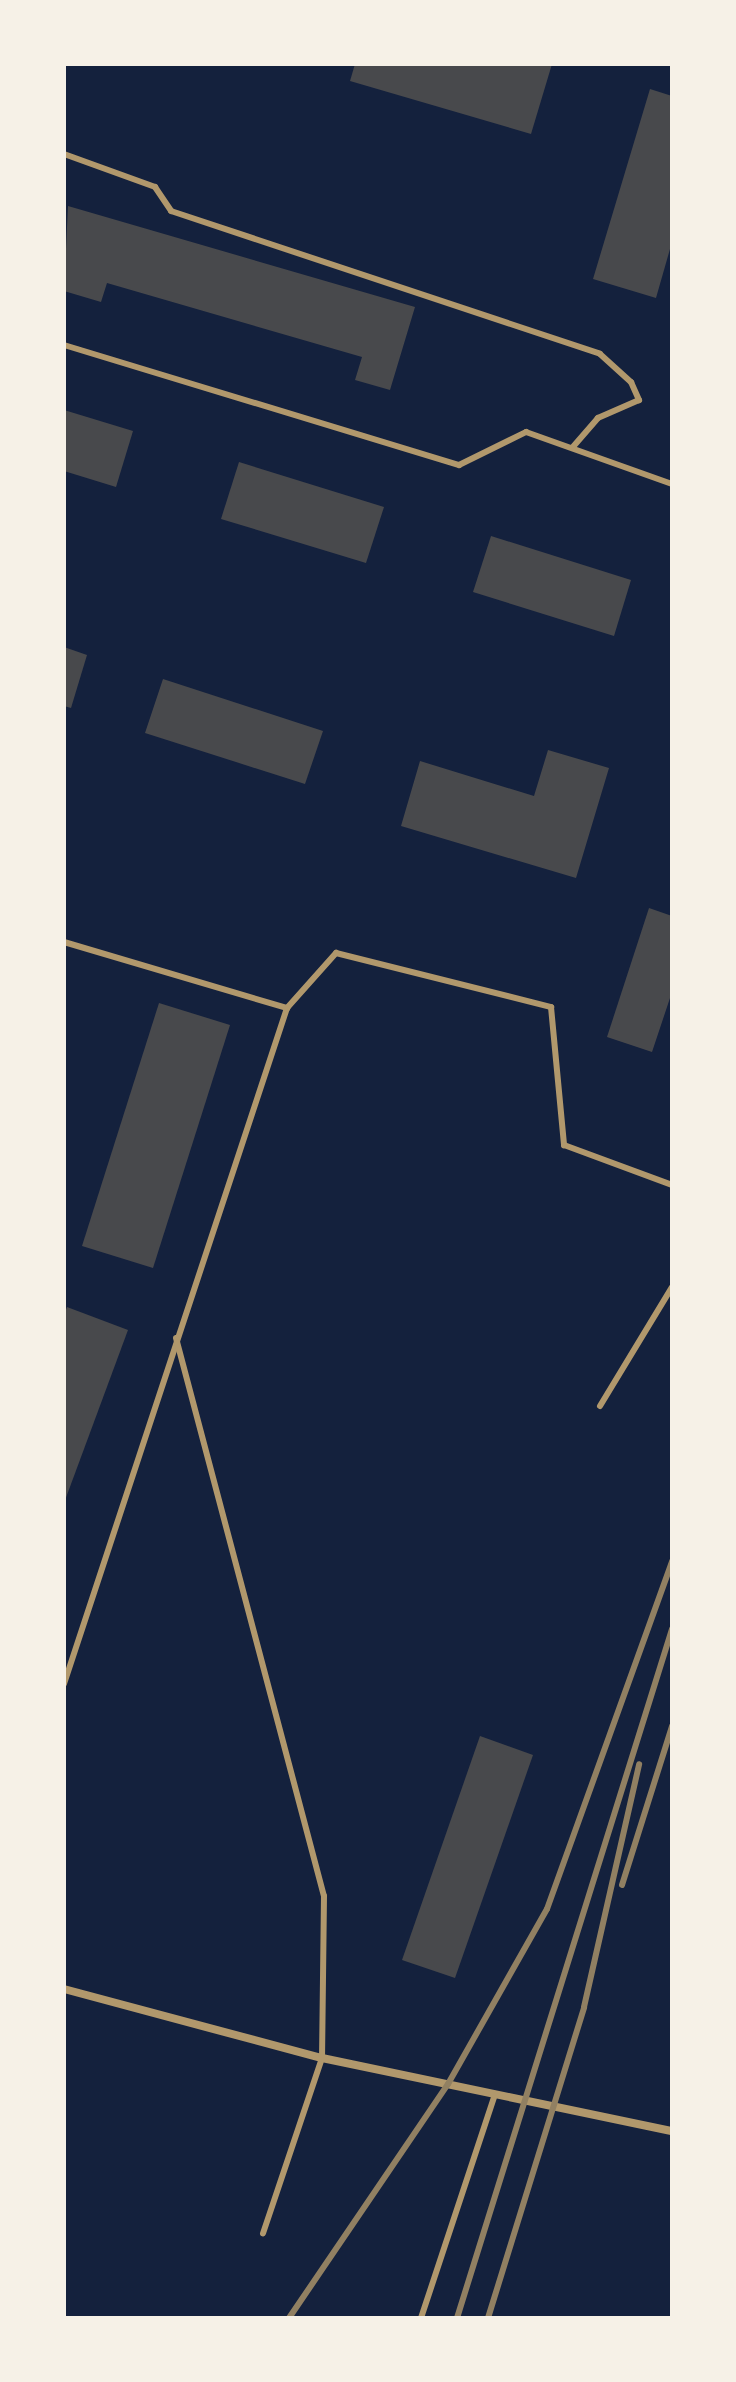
<!DOCTYPE html>
<style>
body{margin:0}
#map{position:relative;width:736px;height:2382px;overflow:hidden;background:#14213d;font-family:"Exo 2",sans-serif}
div>[style]{position:absolute}
.building>*{inset:0;background:#48494c}
.service>*{height:6px;margin:-3px;padding:0 3px;transform-origin:3px;border-radius:3px;background:#b1986c}
.minor>*{height:8px;margin:-4px;padding:0 4px;transform-origin:4px;border-radius:4px;background:#b1986c}
.rail>*{height:6px;margin:-3px;padding:0 3px;transform-origin:3px;border-radius:3px;background:#918062}
span{translate:-50% -50%;white-space:nowrap;text-align:center;line-height:1.15;-webkit-text-stroke:7px #f6f1e7;paint-order:stroke}
.frame{position:absolute;inset:0;border:66px solid #f6f1e7;pointer-events:none}
</style>
<div id="map">
<div class="building">
<div style="clip-path:polygon(355px 64px,552px 64px,531px 134px,350px 81px)"></div>
<div style="clip-path:polygon(650px 89px,672px 96px,672px 242px,656px 298px,593px 279px)"></div>
<div style="clip-path:polygon(68px 206px,415px 307px,390px 390px,355px 380px,362px 357px,107px 283px,101px 302px,64px 291px)"></div>
<div style="clip-path:polygon(64px 410px,133px 431px,116px 487px,64px 471px)"></div>
<div style="clip-path:polygon(239px 462px,384px 507px,366px 563px,221px 519px)"></div>
<div style="clip-path:polygon(491px 536px,631px 580px,614px 636px,473px 592px)"></div>
<div style="clip-path:polygon(64px 647px,87px 655px,71px 708px,64px 706px)"></div>
<div style="clip-path:polygon(163px 679px,323px 731px,305px 784px,145px 733px)"></div>
<div style="clip-path:polygon(548px 750px,609px 768px,576px 878px,401px 826px,420px 761px,534px 796px)"></div>
<div style="clip-path:polygon(649px 908px,672px 916px,672px 992px,652px 1052px,607px 1037px)"></div>
<div style="clip-path:polygon(159px 1003px,230px 1025px,153px 1268px,82px 1246px)"></div>
<div style="clip-path:polygon(67px 1307px,128px 1330px,64px 1503px,64px 1315px)"></div>
<div style="clip-path:polygon(480px 1736px,533px 1755px,455px 1978px,402px 1960px)"></div>
</div>
<div class="service">
<div style="left:64px;top:154px;width:97px;rotate:19.9deg"></div>
<div style="left:155px;top:187px;width:29px;rotate:56deg"></div>
<div style="left:171px;top:211px;width:452px;rotate:18.4deg"></div>
<div style="left:600px;top:354px;width:42px;rotate:42.1deg"></div>
<div style="left:631px;top:382px;width:20px;rotate:66deg"></div>
<div style="left:639px;top:400px;width:45px;rotate:156.3deg"></div>
<div style="left:598px;top:418px;width:38px;rotate:131deg"></div>
<div style="left:64px;top:345px;width:413px;rotate:16.9deg"></div>
<div style="left:459px;top:465px;width:75px;rotate:-26.2deg"></div>
<div style="left:526px;top:432px;width:155px;rotate:19.6deg"></div>
<div style="left:64px;top:942px;width:233px;rotate:16.5deg"></div>
<div style="left:287px;top:1008px;width:712px;rotate:108.26deg"></div>
<div style="left:287px;top:1008px;width:74px;rotate:-48.3deg"></div>
<div style="left:336px;top:953px;width:222px;rotate:14.1deg"></div>
<div style="left:551px;top:1007px;width:139px;rotate:84.6deg"></div>
<div style="left:564px;top:1145px;width:115px;rotate:20.3deg"></div>
<div style="left:176px;top:1338px;width:577px;rotate:75.15deg"></div>
<div style="left:324px;top:1896px;width:162px;rotate:90.7deg"></div>
<div style="left:322px;top:2058px;width:185px;rotate:108.6deg"></div>
<div style="left:600px;top:1406px;width:139px;rotate:-58.8deg"></div>
<div style="left:421px;top:2318px;width:236px;rotate:-71.7deg"></div>
</div>
<div class="minor">
<div style="left:64px;top:1989px;width:267px;rotate:15deg"></div>
<div style="left:322px;top:2058px;width:358px;rotate:11.8deg"></div>
</div>
<div class="rail">
<div style="left:622px;top:1885px;width:167px;rotate:-72.5deg"></div>
<div style="left:289px;top:2318px;width:283px;rotate:-55.8deg"></div>
<div style="left:448px;top:2084px;width:201px;rotate:-60.5deg"></div>
<div style="left:547px;top:1909px;width:370px;rotate:-70.2deg"></div>
<div style="left:457px;top:2318px;width:722px;rotate:-72.67deg"></div>
<div style="left:488px;top:2318px;width:325px;rotate:-72.8deg"></div>
<div style="left:584px;top:2007px;width:249px;rotate:-77.2deg"></div>
</div>
<div class="frame"></div>
</div>
